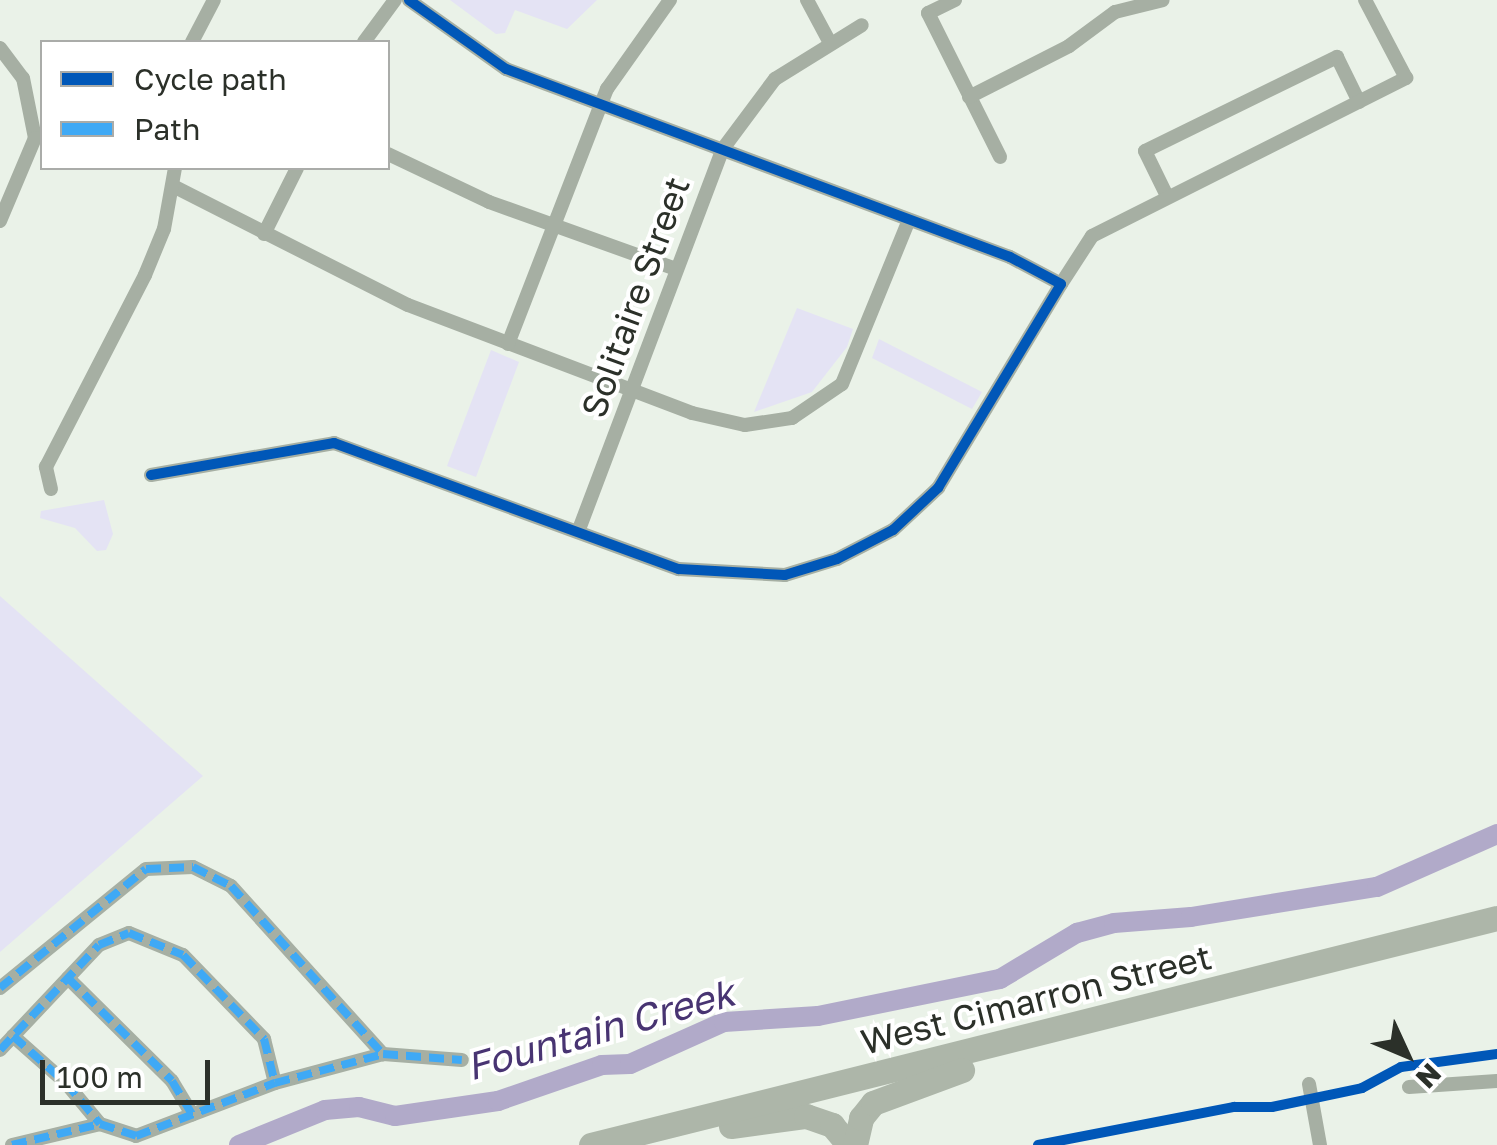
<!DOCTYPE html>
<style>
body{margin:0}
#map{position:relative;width:1497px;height:1145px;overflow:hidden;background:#eaf2e8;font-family:"Golos Text",sans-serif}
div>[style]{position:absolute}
.green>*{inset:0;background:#e4e3f4}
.river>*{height:20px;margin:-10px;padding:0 10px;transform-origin:10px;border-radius:10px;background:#b1aac9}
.street>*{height:14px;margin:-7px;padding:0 7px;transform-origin:7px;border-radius:7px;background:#a6afa3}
.highway>*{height:25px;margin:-12.5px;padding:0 12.5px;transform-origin:12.5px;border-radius:12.5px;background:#adb6a9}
.quiet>*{height:8px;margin-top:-4px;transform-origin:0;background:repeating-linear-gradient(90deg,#3fa9f5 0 15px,transparent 0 23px)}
.cycleway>*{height:10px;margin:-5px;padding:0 5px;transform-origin:5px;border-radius:5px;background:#0057b8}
span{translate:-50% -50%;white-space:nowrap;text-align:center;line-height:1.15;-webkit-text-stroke:8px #fff;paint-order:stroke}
.street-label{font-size:35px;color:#2b3029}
.water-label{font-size:38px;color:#483472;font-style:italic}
.legend{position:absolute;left:40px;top:40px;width:350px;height:130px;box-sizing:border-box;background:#fff;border:2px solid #aaaca9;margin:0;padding:12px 18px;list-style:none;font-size:30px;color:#2b3029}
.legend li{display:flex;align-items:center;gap:20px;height:50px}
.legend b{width:50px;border:2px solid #aaaca9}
.north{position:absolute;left:1357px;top:1005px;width:100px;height:100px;-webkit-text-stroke:8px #fff;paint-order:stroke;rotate:134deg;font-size:28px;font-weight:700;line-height:40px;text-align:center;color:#2b3029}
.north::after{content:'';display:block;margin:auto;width:35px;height:45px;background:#2b3029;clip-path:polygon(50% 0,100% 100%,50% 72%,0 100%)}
.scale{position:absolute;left:40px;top:1060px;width:170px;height:45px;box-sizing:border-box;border:5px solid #2b3029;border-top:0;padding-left:12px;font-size:30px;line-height:35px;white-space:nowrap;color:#2b3029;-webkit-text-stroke:8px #fff;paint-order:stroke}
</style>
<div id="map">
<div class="green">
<div style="clip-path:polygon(450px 0,597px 0,567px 29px,515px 10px,505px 33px,496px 34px)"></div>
<div style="clip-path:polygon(797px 308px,853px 329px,847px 347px,812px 392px,754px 412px)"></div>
<div style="clip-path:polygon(879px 339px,982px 392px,972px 409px,872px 358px)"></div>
<div style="clip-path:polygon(491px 350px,519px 362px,476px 477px,447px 466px)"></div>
<div style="clip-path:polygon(104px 500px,113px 534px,106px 550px,97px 551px,75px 528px,40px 518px,41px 511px)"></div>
<div style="clip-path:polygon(0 596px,203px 776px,0 952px)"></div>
</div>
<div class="river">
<div style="left:239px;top:1145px;width:93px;rotate:-22.1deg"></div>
<div style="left:325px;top:1110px;width:34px;rotate:-5deg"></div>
<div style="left:359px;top:1107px;width:37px;rotate:14deg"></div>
<div style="left:395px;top:1116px;width:104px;rotate:-8.3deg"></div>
<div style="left:498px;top:1101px;width:110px;rotate:-19.1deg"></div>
<div style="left:602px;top:1065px;width:28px;rotate:-2deg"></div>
<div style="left:630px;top:1064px;width:103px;rotate:-24.1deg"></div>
<div style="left:724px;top:1022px;width:94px;rotate:-3.7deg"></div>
<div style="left:818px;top:1016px;width:186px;rotate:-11.5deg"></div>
<div style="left:1000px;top:979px;width:90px;rotate:-30.9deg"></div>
<div style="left:1077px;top:933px;width:38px;rotate:-15deg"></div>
<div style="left:1114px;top:923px;width:77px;rotate:-4.5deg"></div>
<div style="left:1191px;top:917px;width:188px;rotate:-9.2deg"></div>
<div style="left:1377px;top:887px;width:131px;rotate:-23.8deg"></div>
</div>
<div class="street">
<div style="left:807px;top:0;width:47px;rotate:61.8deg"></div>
<div style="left:955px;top:0;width:30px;rotate:154deg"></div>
<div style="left:928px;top:13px;width:161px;rotate:63.4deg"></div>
<div style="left:192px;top:42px;width:47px;rotate:-62.4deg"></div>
<div style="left:364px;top:42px;width:52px;rotate:-53.6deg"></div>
<div style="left:0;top:48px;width:38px;rotate:53deg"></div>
<div style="left:23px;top:78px;width:61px;rotate:78.7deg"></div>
<div style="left:35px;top:138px;width:90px;rotate:112.9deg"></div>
<div style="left:969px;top:97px;width:112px;rotate:-27deg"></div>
<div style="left:1069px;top:46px;width:57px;rotate:-36.5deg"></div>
<div style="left:1115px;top:12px;width:49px;rotate:-14deg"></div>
<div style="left:388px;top:154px;width:112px;rotate:25.4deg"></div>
<div style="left:489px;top:202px;width:199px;rotate:19.7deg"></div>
<div style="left:175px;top:187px;width:261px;rotate:26.9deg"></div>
<div style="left:408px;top:305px;width:304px;rotate:20.8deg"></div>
<div style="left:692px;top:413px;width:54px;rotate:12.8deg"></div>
<div style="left:745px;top:425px;width:48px;rotate:-8.5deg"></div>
<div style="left:792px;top:418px;width:60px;rotate:-34.2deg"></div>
<div style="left:842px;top:384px;width:177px;rotate:-67.8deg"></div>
<div style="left:1167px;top:196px;width:50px;rotate:-116.1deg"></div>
<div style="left:1145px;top:151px;width:214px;rotate:-26.1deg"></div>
<div style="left:1337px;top:57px;width:50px;rotate:63.9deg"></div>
<div style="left:264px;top:234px;width:74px;rotate:-63.4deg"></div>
<div style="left:1061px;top:284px;width:57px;rotate:-57.1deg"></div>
<div style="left:1092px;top:236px;width:352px;rotate:-26.7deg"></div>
<div style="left:1406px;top:78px;width:88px;rotate:-117.7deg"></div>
<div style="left:508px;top:344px;width:274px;rotate:-68.8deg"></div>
<div style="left:607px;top:89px;width:109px;rotate:-54.7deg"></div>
<div style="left:151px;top:475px;width:186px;rotate:-9.9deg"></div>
<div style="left:334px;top:443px;width:367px;rotate:20.1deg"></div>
<div style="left:679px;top:569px;width:106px;rotate:3.2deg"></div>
<div style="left:785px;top:575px;width:54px;rotate:-17.1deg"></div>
<div style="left:837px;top:559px;width:63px;rotate:-27.4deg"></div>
<div style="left:893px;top:530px;width:62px;rotate:-43deg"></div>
<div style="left:938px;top:488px;width:238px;rotate:-58.9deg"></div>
<div style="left:1061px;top:284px;width:58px;rotate:-152.1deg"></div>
<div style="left:1010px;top:257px;width:538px;rotate:-159.54deg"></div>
<div style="left:506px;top:69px;width:119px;rotate:-144.6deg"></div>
<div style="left:51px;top:489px;width:23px;rotate:-103deg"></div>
<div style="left:46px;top:467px;width:216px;rotate:-62.7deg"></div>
<div style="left:145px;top:275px;width:50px;rotate:-67.6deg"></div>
<div style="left:164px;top:229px;width:62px;rotate:-79.8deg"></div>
<div style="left:578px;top:532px;width:408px;rotate:-69.3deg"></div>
<div style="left:722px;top:150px;width:89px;rotate:-53.3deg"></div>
<div style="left:775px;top:79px;width:102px;rotate:-31.8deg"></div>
<div style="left:68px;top:978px;width:146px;rotate:44.7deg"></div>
<div style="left:172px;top:1081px;width:39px;rotate:59deg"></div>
<div style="left:0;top:988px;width:188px;rotate:-39.2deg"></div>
<div style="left:146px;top:869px;width:47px;rotate:-2.4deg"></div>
<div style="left:193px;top:867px;width:42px;rotate:26.6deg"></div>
<div style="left:231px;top:886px;width:227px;rotate:47.9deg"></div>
<div style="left:13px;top:1036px;width:71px;rotate:41.6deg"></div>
<div style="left:66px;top:1083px;width:53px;rotate:50.3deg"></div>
<div style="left:0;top:1050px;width:144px;rotate:-46.7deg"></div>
<div style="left:99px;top:945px;width:32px;rotate:-22deg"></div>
<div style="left:129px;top:933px;width:58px;rotate:22.2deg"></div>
<div style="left:183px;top:955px;width:117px;rotate:46deg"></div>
<div style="left:264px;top:1039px;width:45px;rotate:76deg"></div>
<div style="left:1309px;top:1084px;width:62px;rotate:79.8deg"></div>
<div style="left:1409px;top:1087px;width:88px;rotate:-3.9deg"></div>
<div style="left:12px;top:1145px;width:90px;rotate:-13.4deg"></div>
<div style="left:100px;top:1124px;width:38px;rotate:18deg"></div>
<div style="left:136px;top:1136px;width:149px;rotate:-20.9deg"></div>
<div style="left:275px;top:1083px;width:112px;rotate:-15deg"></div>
<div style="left:383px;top:1054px;width:79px;rotate:4.3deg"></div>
</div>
<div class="highway">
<div style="left:731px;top:1126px;width:76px;rotate:-7.6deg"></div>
<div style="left:806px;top:1116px;width:28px;rotate:19deg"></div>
<div style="left:832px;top:1125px;width:26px;rotate:50deg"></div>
<div style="left:591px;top:1145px;width:934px;rotate:-14.07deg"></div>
<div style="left:855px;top:1145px;width:28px;rotate:-77deg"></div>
<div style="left:861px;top:1118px;width:19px;rotate:-51deg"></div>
<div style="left:873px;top:1103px;width:95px;rotate:-20.3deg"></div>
</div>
<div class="quiet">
<div style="left:68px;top:978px;width:146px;rotate:44.7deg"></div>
<div style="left:172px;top:1081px;width:39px;rotate:59deg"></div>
<div style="left:0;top:988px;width:188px;rotate:-39.2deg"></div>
<div style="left:146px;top:869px;width:47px;rotate:-2.4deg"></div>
<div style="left:193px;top:867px;width:42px;rotate:26.6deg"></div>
<div style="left:231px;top:886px;width:227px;rotate:47.9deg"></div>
<div style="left:13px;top:1036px;width:71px;rotate:41.6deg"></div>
<div style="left:66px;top:1083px;width:53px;rotate:50.3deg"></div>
<div style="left:0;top:1050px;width:144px;rotate:-46.7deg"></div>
<div style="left:99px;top:945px;width:32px;rotate:-22deg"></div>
<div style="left:129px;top:933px;width:58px;rotate:22.2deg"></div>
<div style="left:183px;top:955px;width:117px;rotate:46deg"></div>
<div style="left:264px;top:1039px;width:45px;rotate:76deg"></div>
<div style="left:12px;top:1145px;width:90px;rotate:-13.4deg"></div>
<div style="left:100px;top:1124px;width:38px;rotate:18deg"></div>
<div style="left:136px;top:1136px;width:149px;rotate:-20.9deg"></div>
<div style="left:275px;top:1083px;width:112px;rotate:-15deg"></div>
<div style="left:383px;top:1054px;width:79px;rotate:4.3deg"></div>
</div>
<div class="cycleway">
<div style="left:151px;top:475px;width:186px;rotate:-9.9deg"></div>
<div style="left:334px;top:443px;width:367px;rotate:20.1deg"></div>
<div style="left:679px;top:569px;width:106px;rotate:3.2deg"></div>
<div style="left:785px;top:575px;width:54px;rotate:-17.1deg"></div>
<div style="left:837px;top:559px;width:63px;rotate:-27.4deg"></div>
<div style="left:893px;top:530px;width:62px;rotate:-43deg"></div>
<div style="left:938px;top:488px;width:238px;rotate:-58.9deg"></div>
<div style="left:1061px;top:284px;width:58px;rotate:-152.1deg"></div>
<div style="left:1010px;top:257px;width:538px;rotate:-159.54deg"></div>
<div style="left:506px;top:69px;width:119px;rotate:-144.6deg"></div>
<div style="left:1038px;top:1145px;width:200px;rotate:-11deg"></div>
<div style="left:1234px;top:1107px;width:38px"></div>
<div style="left:1272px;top:1107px;width:92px;rotate:-11.9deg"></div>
<div style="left:1362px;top:1088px;width:44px;rotate:-28.3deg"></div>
<div style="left:1401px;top:1067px;width:97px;rotate:-7.7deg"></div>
</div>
<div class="street-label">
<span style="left:635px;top:297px;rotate:-70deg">Solitaire Street</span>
<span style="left:1036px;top:999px;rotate:-14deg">West Cimarron Street</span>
</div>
<div class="water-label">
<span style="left:600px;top:1029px;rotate:-16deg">Fountain Creek</span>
</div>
<ul class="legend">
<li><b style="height:12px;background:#0057b8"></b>Cycle path</li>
<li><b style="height:12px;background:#3fa9f5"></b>Path</li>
</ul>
<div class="north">N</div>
<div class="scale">100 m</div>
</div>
